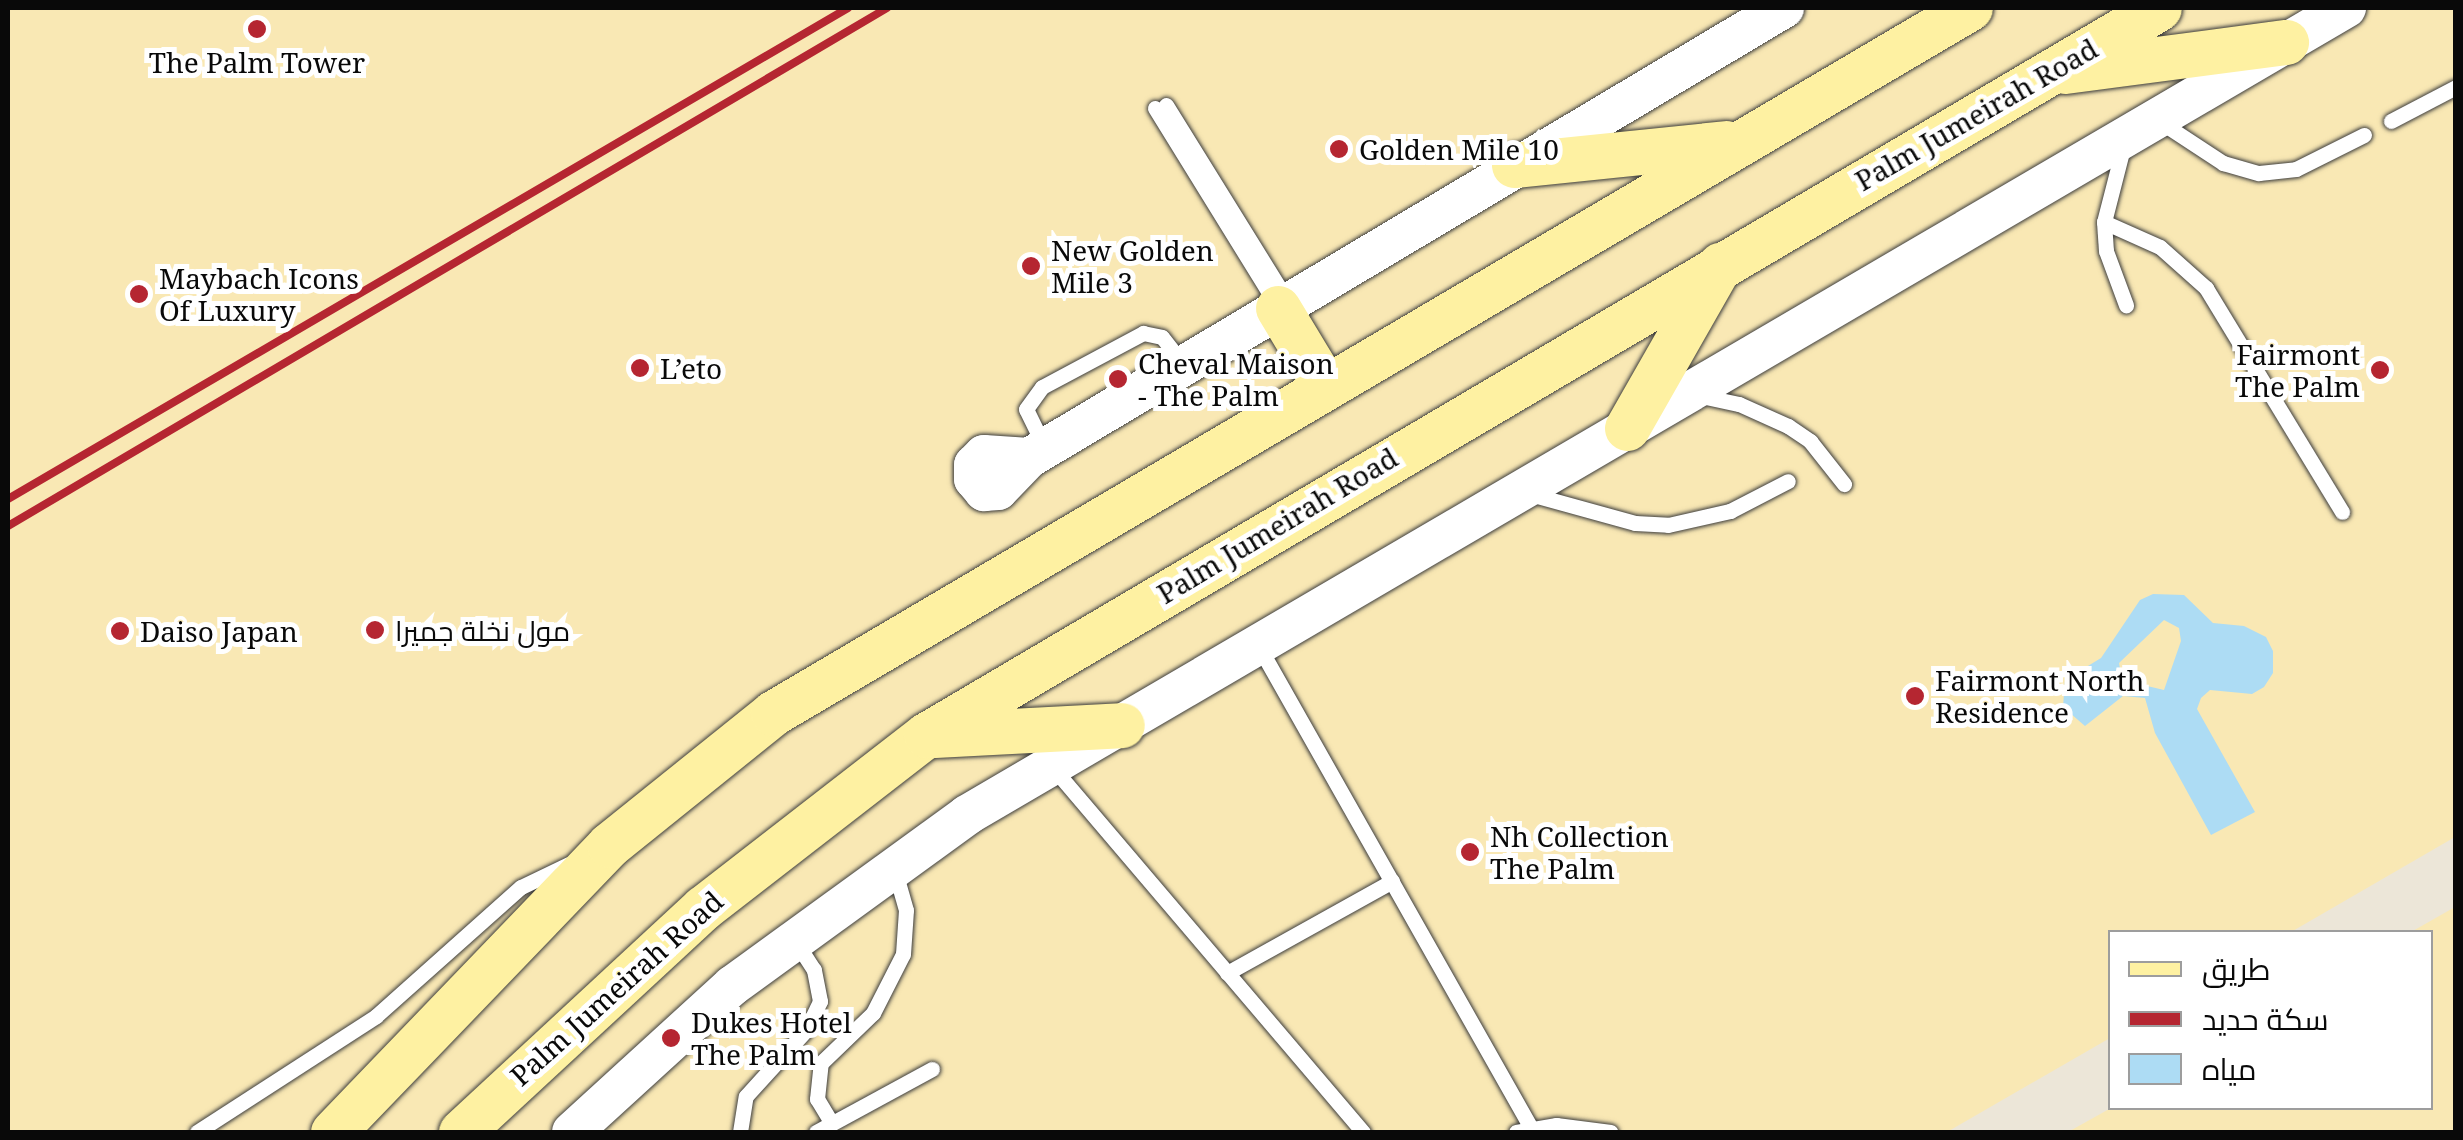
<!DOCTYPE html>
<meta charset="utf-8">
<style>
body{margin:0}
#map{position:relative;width:2463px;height:1140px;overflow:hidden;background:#fff9e6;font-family:"Noto Serif",Cairo,serif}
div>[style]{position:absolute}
.sand>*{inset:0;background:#f9e8b4}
.plaza>*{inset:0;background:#ece6d8}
.water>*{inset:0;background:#addcf4}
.roads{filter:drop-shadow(0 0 2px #3c3c3c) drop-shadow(0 0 2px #3c3c3c)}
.service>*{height:15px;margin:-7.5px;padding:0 7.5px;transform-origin:7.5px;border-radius:7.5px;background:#fff}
.tertiary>*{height:40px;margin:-20px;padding:0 20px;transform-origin:20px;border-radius:20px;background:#fff}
.secondary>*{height:45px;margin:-22.5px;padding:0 22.5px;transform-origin:22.5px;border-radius:22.5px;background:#fef1a2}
.rail>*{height:8px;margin:-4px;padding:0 4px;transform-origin:4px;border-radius:4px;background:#b52631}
.dots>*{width:28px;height:28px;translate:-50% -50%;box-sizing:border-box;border:5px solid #fff;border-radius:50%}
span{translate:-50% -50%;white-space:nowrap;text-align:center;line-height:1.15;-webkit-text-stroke:10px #fff;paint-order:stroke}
.poi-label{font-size:28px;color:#090909}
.left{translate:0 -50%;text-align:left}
.right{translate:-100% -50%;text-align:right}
.street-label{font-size:28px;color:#090909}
.frame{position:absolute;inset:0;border:10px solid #090909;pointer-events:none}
.legend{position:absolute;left:2108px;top:930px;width:325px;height:180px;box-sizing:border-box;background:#fff;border:2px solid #9d9d9d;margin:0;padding:12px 18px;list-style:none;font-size:30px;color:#090909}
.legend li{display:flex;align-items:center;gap:20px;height:50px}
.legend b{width:50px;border:2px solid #9d9d9d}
</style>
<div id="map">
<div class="sand">
<div style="clip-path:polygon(evenodd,8px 8px,2455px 8px,2455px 1132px,8px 1132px,8px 8px,2110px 932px,2430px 932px,2430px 1108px,2110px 1108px,2110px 932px)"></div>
</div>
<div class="plaza">
<div style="clip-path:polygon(2455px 837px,2455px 907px,2411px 932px,2291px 932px)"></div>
<div style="clip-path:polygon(2110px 1038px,2111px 1108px,2068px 1132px,1947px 1132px)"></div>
</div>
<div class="water">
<div style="clip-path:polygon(evenodd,2153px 594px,2184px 595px,2213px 623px,2244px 626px,2266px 637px,2273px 651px,2273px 673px,2264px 687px,2252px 694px,2210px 690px,2201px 698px,2197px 709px,2255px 812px,2211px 835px,2155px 733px,2145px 698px,2123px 696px,2085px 726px,2063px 707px,2065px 680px,2101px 658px,2140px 600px,2153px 594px,2164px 620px,2179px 628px,2181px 641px,2164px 690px,2122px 680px,2119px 663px,2164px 620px)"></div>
</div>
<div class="roads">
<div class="service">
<div style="left:1166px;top:105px;width:232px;rotate:58.2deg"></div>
<div style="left:1155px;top:108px;width:230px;rotate:58.3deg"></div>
<div style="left:2159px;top:121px;width:77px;rotate:33.3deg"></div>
<div style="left:2223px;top:163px;width:37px;rotate:16deg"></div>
<div style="left:2259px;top:173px;width:37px;rotate:-6deg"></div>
<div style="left:2296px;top:169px;width:76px;rotate:-26.6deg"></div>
<div style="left:2391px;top:121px;width:73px;rotate:-27.6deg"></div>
<div style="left:2123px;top:148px;width:76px;rotate:104.4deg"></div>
<div style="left:2104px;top:222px;width:29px;rotate:86deg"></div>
<div style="left:2106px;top:251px;width:58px;rotate:69.7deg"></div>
<div style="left:2104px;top:222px;width:61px;rotate:24.1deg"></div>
<div style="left:2160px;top:247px;width:62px;rotate:41.7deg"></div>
<div style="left:2206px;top:288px;width:262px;rotate:58.7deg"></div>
<div style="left:1701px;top:396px;width:39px;rotate:12deg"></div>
<div style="left:1739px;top:404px;width:54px;rotate:24.2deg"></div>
<div style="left:1788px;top:426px;width:27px;rotate:34deg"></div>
<div style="left:1810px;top:441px;width:55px;rotate:51.7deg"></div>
<div style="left:1045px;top:448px;width:43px;rotate:-116deg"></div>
<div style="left:1026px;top:409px;width:27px;rotate:-54deg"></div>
<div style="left:1042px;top:387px;width:115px;rotate:-28.1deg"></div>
<div style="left:1143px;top:333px;width:19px;rotate:12deg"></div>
<div style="left:1162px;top:337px;width:34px;rotate:52deg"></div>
<div style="left:1530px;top:494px;width:109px;rotate:15.4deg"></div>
<div style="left:1635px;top:523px;width:33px;rotate:3deg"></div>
<div style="left:1668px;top:525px;width:64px;rotate:-12.7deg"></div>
<div style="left:1730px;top:511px;width:65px;rotate:-27.3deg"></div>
<div style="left:1258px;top:645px;width:555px;rotate:60.52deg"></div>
<div style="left:1054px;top:769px;width:477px;rotate:49.6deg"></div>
<div style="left:1227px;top:973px;width:189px;rotate:-29.1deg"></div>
<div style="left:831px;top:1122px;width:27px;rotate:-121deg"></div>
<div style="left:817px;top:1099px;width:36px;rotate:-84deg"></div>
<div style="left:821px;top:1063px;width:72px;rotate:-43.9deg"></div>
<div style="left:873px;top:1013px;width:66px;rotate:-63deg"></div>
<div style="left:903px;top:954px;width:44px;rotate:-86.1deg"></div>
<div style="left:906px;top:910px;width:44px;rotate:-105.9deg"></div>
<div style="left:197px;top:1132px;width:213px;rotate:-32.9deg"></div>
<div style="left:376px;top:1016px;width:194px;rotate:-41.7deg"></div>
<div style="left:521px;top:887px;width:53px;rotate:-25.6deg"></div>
<div style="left:740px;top:1132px;width:36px;rotate:-81deg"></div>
<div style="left:746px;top:1096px;width:89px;rotate:-47.7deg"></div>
<div style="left:806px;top:1030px;width:32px;rotate:-64deg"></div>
<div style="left:820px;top:1001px;width:32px;rotate:-101deg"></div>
<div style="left:814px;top:970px;width:35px;rotate:-123deg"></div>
<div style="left:816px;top:1132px;width:132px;rotate:-28.5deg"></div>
<div style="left:1516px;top:1132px;width:41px;rotate:-9.9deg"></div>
<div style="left:1556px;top:1125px;width:55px;rotate:7.3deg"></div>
</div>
<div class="tertiary">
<div style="left:1029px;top:458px;width:45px;rotate:-176.2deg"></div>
<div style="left:984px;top:455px;width:14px;rotate:135deg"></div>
<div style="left:974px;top:465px;width:14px;rotate:90deg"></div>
<div style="left:974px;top:479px;width:16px;rotate:50deg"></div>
<div style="left:984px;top:491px;width:14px;rotate:-4deg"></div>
<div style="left:998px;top:490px;width:45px;rotate:-45.9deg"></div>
<div style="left:1029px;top:458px;width:879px;rotate:-30.8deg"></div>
<div style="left:572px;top:1132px;width:217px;rotate:-42.4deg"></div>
<div style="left:732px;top:986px;width:291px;rotate:-36deg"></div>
<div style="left:967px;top:815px;width:1598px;rotate:-30.34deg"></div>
</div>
<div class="secondary">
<div style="left:2065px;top:71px;width:223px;rotate:-7.5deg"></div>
<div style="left:1514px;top:165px;width:213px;rotate:-5.9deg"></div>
<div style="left:1278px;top:308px;width:91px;rotate:58.9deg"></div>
<div style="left:1627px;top:428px;width:188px;rotate:-60.3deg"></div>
<div style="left:933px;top:735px;width:189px;rotate:-3deg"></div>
<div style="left:333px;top:1132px;width:398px;rotate:-46.1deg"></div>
<div style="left:609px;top:845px;width:211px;rotate:-38.8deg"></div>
<div style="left:773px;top:713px;width:1389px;rotate:-30.5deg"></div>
<div style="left:461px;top:1132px;width:330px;rotate:-42.8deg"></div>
<div style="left:703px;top:908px;width:282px;rotate:-37.8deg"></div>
<div style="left:926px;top:735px;width:1431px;rotate:-30.52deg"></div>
</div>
</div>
<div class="rail">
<div style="left:8px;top:499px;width:973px;rotate:-30.31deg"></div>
<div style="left:8px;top:526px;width:1020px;rotate:-30.51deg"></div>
</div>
<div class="dots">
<div style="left:257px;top:29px;background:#b52631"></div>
<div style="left:1339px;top:149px;background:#b52631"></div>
<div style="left:1031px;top:266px;background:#b52631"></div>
<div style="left:139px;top:294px;background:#b52631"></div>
<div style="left:640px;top:368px;background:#b52631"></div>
<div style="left:2380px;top:370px;background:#b52631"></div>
<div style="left:1118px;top:379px;background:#b52631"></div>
<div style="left:375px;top:630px;background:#b52631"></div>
<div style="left:120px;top:631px;background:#b52631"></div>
<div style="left:1915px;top:696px;background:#b52631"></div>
<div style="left:1470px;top:852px;background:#b52631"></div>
<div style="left:671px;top:1038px;background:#b52631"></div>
</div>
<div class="poi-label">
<span style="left:257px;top:62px">The Palm Tower</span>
<span class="left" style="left:1359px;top:149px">Golden Mile 10</span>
<span class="left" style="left:1051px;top:266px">New Golden<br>Mile 3</span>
<span class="left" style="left:159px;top:294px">Maybach Icons<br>Of Luxury</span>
<span class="right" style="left:2360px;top:370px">Fairmont<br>The Palm</span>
<span class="left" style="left:1138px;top:379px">Cheval Maison<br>- The Palm</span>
<span class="left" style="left:660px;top:368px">L’eto</span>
<span class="left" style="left:395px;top:630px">مول نخلة جميرا</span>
<span class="left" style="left:140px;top:631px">Daiso Japan</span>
<span class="left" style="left:1935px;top:696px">Fairmont North<br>Residence</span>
<span class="left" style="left:1490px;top:852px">Nh Collection<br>The Palm</span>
<span class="left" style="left:691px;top:1038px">Dukes Hotel<br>The Palm</span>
</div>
<div class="street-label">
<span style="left:1976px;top:114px;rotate:-30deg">Palm Jumeirah Road</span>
<span style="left:1277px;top:525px;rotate:-31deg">Palm Jumeirah Road</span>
<span style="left:616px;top:988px;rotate:-42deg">Palm Jumeirah Road</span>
</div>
<div class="frame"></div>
<ul class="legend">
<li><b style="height:12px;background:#fef1a2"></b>طريق</li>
<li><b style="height:12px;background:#b52631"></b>سكة حديد</li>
<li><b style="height:28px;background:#addcf4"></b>مياه</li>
</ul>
</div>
